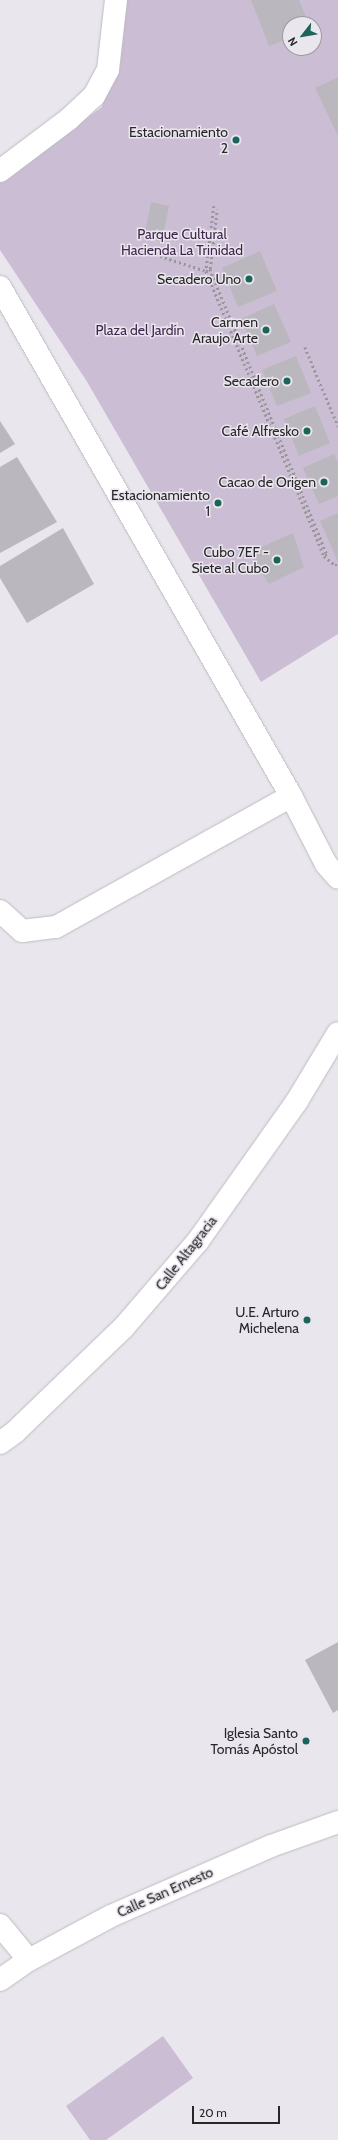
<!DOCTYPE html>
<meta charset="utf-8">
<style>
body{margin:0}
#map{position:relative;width:338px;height:2140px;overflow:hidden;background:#eae6ed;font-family:Cabin,sans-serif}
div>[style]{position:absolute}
.green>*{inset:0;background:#cbbed4}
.building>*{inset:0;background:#bbb7be}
.path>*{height:2.5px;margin-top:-1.25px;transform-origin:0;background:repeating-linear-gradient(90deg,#99969b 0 2px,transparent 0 5px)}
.roads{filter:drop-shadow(0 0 1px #bfbbc2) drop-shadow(0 0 1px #bfbbc2)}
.minor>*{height:22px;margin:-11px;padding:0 11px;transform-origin:11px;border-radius:11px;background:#fff}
.dots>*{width:11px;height:11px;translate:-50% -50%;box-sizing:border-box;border:2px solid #eae6ed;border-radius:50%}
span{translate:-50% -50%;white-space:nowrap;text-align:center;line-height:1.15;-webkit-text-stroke:3px #eae6ed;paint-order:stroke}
.poi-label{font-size:14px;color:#282629}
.right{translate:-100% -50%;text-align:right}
.park-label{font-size:14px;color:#3f264d}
.street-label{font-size:14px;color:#282629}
.north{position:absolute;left:282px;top:16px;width:40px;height:40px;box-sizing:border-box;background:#eae6ed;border:1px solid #9c999f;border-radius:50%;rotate:239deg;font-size:11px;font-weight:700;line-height:16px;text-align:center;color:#282629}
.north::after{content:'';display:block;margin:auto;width:14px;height:18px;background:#1b645a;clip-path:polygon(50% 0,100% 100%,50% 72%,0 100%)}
.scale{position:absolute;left:192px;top:2106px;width:88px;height:18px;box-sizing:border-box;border:2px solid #282629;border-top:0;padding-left:5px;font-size:12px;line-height:14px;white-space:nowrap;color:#282629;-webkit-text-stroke:3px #eae6ed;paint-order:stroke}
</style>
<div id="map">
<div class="green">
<div style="clip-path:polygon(evenodd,124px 0,338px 0,338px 634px,261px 682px,86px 380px,0 250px,0 180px,102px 107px,108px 70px,124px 0,290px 24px,314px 24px,314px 48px,290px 48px,290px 24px)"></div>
<div style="clip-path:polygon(163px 2036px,193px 2078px,106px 2140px,90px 2140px,66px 2106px)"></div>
</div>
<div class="building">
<div style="clip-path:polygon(251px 0,299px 0,309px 24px,290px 24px,290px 38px,269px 46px)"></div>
<div style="clip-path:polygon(338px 77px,338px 136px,315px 88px)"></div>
<div style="clip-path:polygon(151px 202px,169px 206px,162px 242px,144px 237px)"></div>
<div style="clip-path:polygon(260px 251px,277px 291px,238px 307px,222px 268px)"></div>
<div style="clip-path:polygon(274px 304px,291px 342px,257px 356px,241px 319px)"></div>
<div style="clip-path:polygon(296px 356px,311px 393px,277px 406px,262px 370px)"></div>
<div style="clip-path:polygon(315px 406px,330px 443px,299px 456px,284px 419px)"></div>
<div style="clip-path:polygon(0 421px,15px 444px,0 453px)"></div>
<div style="clip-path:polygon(334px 454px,338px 463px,338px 496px,319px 504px,303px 468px)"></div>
<div style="clip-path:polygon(17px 457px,57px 522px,0 553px,0 467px)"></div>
<div style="clip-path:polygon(338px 513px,338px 562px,320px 521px)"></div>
<div style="clip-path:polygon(63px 528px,94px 584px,27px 623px,0 578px,0 566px)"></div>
<div style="clip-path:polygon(293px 533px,304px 567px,269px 584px,248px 553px)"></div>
<div style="clip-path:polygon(338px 1642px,338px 1710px,333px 1713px,305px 1660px)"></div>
</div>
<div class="path">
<div style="left:214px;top:206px;width:65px;rotate:97deg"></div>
<div style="left:206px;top:271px;width:308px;rotate:67.5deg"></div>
<div style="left:324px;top:556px;width:14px;rotate:39deg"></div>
<div style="left:335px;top:565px;width:3px"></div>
<div style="left:160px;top:256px;width:48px;rotate:18.1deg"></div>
<div style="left:206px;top:271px;width:4px;rotate:-27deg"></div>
<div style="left:210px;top:269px;width:308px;rotate:67.7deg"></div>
<div style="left:327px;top:554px;width:4px;rotate:146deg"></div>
<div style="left:210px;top:269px;width:60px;rotate:-83.3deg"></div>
<div style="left:305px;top:347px;width:86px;rotate:67.3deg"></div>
</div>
<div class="roads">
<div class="minor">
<div style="left:0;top:171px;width:86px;rotate:-37deg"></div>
<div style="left:69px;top:119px;width:34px;rotate:-43deg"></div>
<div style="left:94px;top:96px;width:30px;rotate:-62deg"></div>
<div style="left:108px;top:70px;width:70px;rotate:-83.5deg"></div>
<div style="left:0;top:287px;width:586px;rotate:60.24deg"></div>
<div style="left:291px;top:796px;width:76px;rotate:62.8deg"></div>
<div style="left:326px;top:864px;width:18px;rotate:49deg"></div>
<div style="left:0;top:911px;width:30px;rotate:42deg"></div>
<div style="left:22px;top:931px;width:34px;rotate:-7deg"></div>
<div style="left:56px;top:927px;width:269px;rotate:-29.1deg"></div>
<div style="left:0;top:1443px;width:19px;rotate:-36deg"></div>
<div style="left:15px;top:1432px;width:151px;rotate:-43.9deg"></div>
<div style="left:124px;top:1327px;width:113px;rotate:-49.3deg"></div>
<div style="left:198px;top:1241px;width:171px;rotate:-54.7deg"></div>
<div style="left:297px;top:1101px;width:79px;rotate:-58.9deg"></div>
<div style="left:0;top:1925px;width:45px;rotate:50.4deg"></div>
<div style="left:0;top:1980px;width:35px;rotate:-35deg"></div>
<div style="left:29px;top:1960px;width:93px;rotate:-28.2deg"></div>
<div style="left:111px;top:1916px;width:175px;rotate:-23.6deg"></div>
<div style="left:271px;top:1846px;width:71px;rotate:-19.7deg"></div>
</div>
</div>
<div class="dots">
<div style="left:236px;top:140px;background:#1b645a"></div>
<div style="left:249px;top:279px;background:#1b645a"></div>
<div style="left:266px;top:330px;background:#1b645a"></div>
<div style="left:287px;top:381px;background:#1b645a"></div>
<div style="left:307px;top:431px;background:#1b645a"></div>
<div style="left:324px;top:482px;background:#1b645a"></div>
<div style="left:218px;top:503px;background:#1b645a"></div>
<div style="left:277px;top:560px;background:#1b645a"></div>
<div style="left:307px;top:1320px;background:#1b645a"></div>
<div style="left:306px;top:1741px;background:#1b645a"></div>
</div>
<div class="poi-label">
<span class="right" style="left:228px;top:140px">Estacionamiento<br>2</span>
<span class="right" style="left:241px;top:279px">Secadero Uno</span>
<span class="right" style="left:258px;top:330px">Carmen<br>Araujo Arte</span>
<span class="right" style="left:279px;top:381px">Secadero</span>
<span class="right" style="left:299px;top:431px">Café Alfresko</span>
<span class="right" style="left:316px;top:482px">Cacao de Origen</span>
<span class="right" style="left:210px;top:503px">Estacionamiento<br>1</span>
<span class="right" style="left:269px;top:560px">Cubo 7EF -<br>Siete al Cubo</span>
<span class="right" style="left:299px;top:1320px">U.E. Arturo<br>Michelena</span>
<span class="right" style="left:298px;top:1741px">Iglesia Santo<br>Tomás Apóstol</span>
</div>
<div class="park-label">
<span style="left:182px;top:242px">Parque Cultural<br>Hacienda La Trinidad</span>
<span style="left:140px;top:330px">Plaza del Jardín</span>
</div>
<div class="street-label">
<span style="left:186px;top:1253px;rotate:-52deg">Calle Altagracia</span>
<span style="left:165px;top:1892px;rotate:-24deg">Calle San Ernesto</span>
</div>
<div class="north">N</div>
<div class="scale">20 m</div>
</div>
